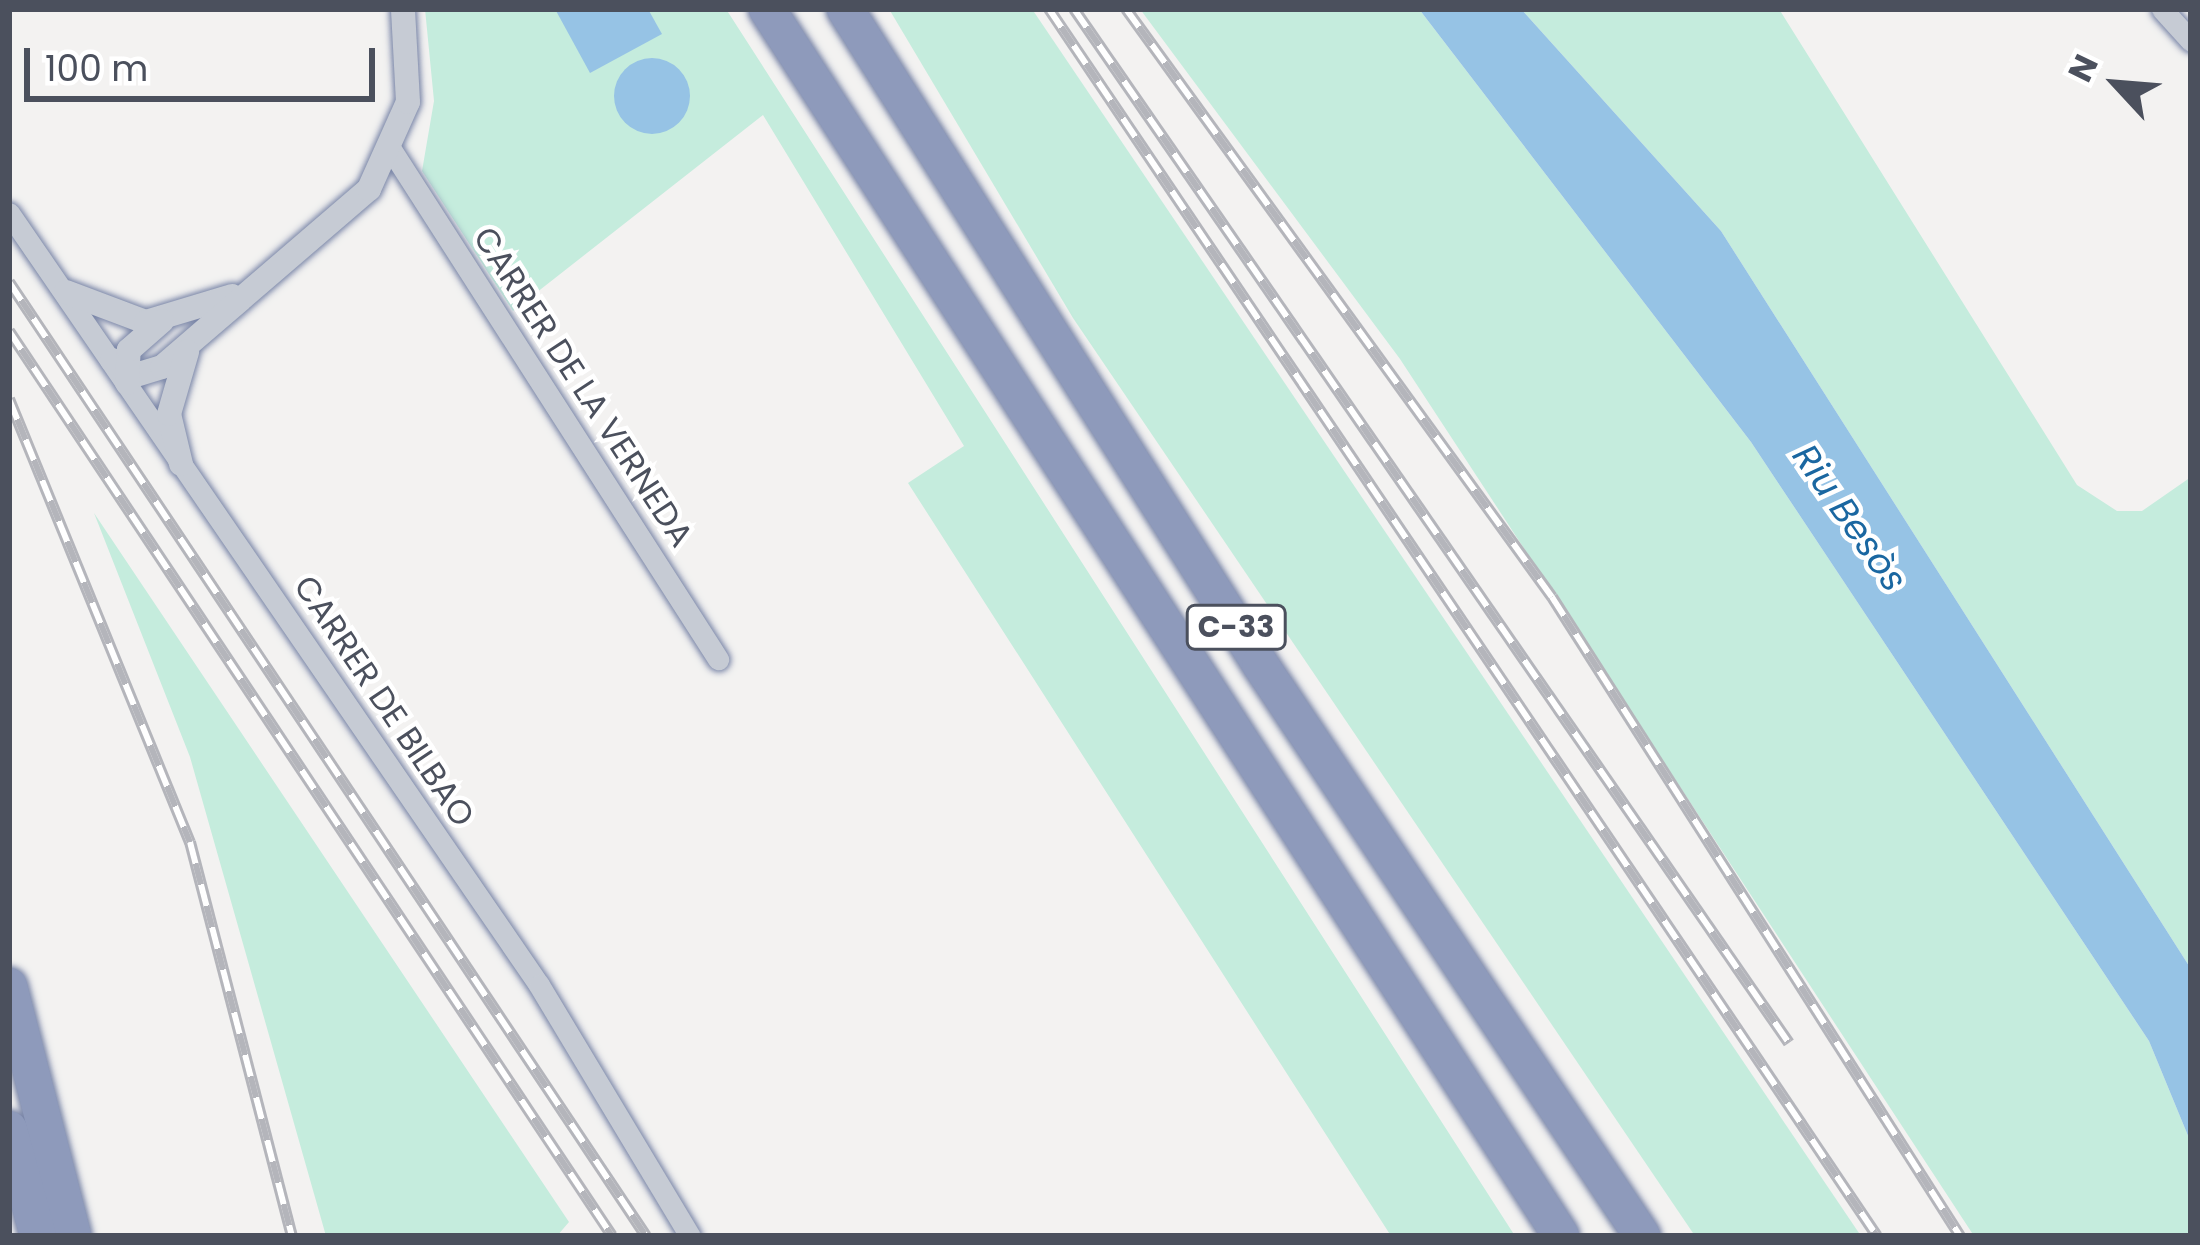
<!DOCTYPE html>
<meta charset="utf-8">
<style>
body{margin:0}
#map{position:relative;width:2200px;height:1245px;overflow:hidden;background:#f3f2f1;font-family:Poppins,sans-serif}
div>[style]{position:absolute}
.green>*{inset:0;background:#c5ecdd}
.water>*{inset:0;background:#96c3e5}
.round{border-radius:50%}
.roads{filter:drop-shadow(0 0 3px #7985a7) drop-shadow(0 0 3px #7985a7)}
.minor>*{height:21px;margin:-10.5px;padding:0 10.5px;transform-origin:10.5px;border-radius:10.5px;background:#c6cbd4}
.tertiary>*{height:24px;margin:-12px;padding:0 12px;transform-origin:12px;border-radius:12px;background:#c6cbd4}
.motorway>*{height:36px;margin:-18px;padding:0 18px;transform-origin:18px;border-radius:18px;background:#8e9abb}
.rail>*{height:12px;margin-top:-6px;transform-origin:0;background:repeating-linear-gradient(90deg,#fff 0 22px,#b4b5bb 0 44px);box-sizing:border-box;border-block:3px solid #b4b5bb}
span{translate:-50% -50%;white-space:nowrap;text-align:center;line-height:1.15;-webkit-text-stroke:9px #fff;paint-order:stroke}
.shield-label span{padding:3px 9px;background:#fff;border:3px solid;border-radius:9px;-webkit-text-stroke-width:0}
.shield-label{font-size:30px;color:#4b505d;font-weight:700}
.street-label{font-size:33px;color:#4b505d}
.water-label{font-size:36px;color:#1a67a1;font-style:italic}
.frame{position:absolute;inset:0;border:12px solid #4b505d;pointer-events:none}
.north{position:absolute;left:2056px;top:24px;width:120px;height:120px;-webkit-text-stroke:9px #fff;paint-order:stroke;rotate:296deg;font-size:33px;font-weight:700;line-height:48px;text-align:center;color:#4b505d}
.north::after{content:'';display:block;margin:auto;width:42px;height:54px;background:#4b505d;clip-path:polygon(50% 0,100% 100%,50% 72%,0 100%)}
.scale{position:absolute;left:24px;top:48px;width:351px;height:54px;box-sizing:border-box;border:6px solid #4b505d;border-top:0;padding-left:15px;font-size:36px;line-height:42px;white-space:nowrap;color:#4b505d;-webkit-text-stroke:9px #fff;paint-order:stroke}
</style>
<div id="map">
<div class="green">
<div style="clip-path:polygon(425px 9px,726px 9px,1515px 1236px,1391px 1236px,908px 483px,964px 446px,763px 115px,513px 311px,422px 171px,434px 101px)"></div>
<div style="clip-path:polygon(889px 9px,1032px 9px,1861px 1236px,1695px 1236px,1073px 318px)"></div>
<div style="clip-path:polygon(1140px 9px,1419px 9px,1751px 442px,2149px 1041px,2191px 1143px,2191px 1236px,1974px 1236px,1400px 359px)"></div>
<div style="clip-path:polygon(1521px 9px,1779px 9px,2077px 485px,2117px 511px,2142px 511px,2191px 477px,2191px 969px,1721px 231px)"></div>
<div style="clip-path:polygon(94px 513px,569px 1222px,557px 1236px,326px 1236px,190px 757px)"></div>
</div>
<div class="water">
<div style="clip-path:polygon(555px 9px,648px 9px,662px 34px,590px 73px)"></div>
<div style="clip-path:polygon(1419px 9px,1521px 9px,1721px 231px,2191px 969px,2191px 1143px,2149px 1041px,1751px 442px)"></div>
<div class="round" style="left:614px;top:58px;width:76px;height:76px"></div>
</div>
<div class="roads">
<div class="minor">
<div style="left:2162px;top:9px;width:43px;rotate:47.8deg"></div>
<div style="left:392px;top:151px;width:604px;rotate:57.31deg"></div>
<div style="left:9px;top:213px;width:936px;rotate:55.53deg"></div>
<div style="left:539px;top:985px;width:293px;rotate:59deg"></div>
</div>
<div class="tertiary">
<div style="left:66px;top:292px;width:85px;rotate:20.6deg"></div>
<div style="left:146px;top:322px;width:90px;rotate:-16.8deg"></div>
<div style="left:112px;top:360px;width:30px;rotate:27deg"></div>
<div style="left:139px;top:374px;width:24px;rotate:-17deg"></div>
<div style="left:162px;top:367px;width:273px;rotate:-40.7deg"></div>
<div style="left:369px;top:189px;width:95px;rotate:-65.9deg"></div>
<div style="left:408px;top:102px;width:93px;rotate:-93.1deg"></div>
<div style="left:127px;top:383px;width:33px;rotate:-87deg"></div>
<div style="left:129px;top:350px;width:44px;rotate:-41.3deg"></div>
<div style="left:181px;top:464px;width:51px;rotate:-103.5deg"></div>
<div style="left:169px;top:414px;width:65px;rotate:-73.8deg"></div>
</div>
<div class="motorway">
<div style="left:767px;top:9px;width:1461px;rotate:57.09deg"></div>
<div style="left:845px;top:9px;width:775px;rotate:57.64deg"></div>
<div style="left:1260px;top:664px;width:688px;rotate:56.26deg"></div>
<div style="left:9px;top:986px;width:258px;rotate:75.6deg"></div>
<div style="left:9px;top:1129px;width:111px;rotate:74.8deg"></div>
</div>
</div>
<div class="rail">
<div style="left:1049px;top:9px;width:1480px;rotate:55.99deg"></div>
<div style="left:1074px;top:9px;width:1257px;rotate:55.34deg"></div>
<div style="left:1126px;top:9px;width:726px;rotate:54.08deg"></div>
<div style="left:1552px;top:597px;width:758px;rotate:57.44deg"></div>
<div style="left:9px;top:282px;width:1147px;rotate:56.27deg"></div>
<div style="left:9px;top:331px;width:1087px;rotate:56.32deg"></div>
<div style="left:9px;top:399px;width:479px;rotate:67.8deg"></div>
<div style="left:190px;top:842px;width:407px;rotate:75.5deg"></div>
</div>
<div class="shield-label">
<span style="left:1236px;top:627px">C-33</span>
</div>
<div class="street-label">
<span style="left:583px;top:387px;rotate:57deg">CARRER DE LA VERNEDA</span>
<span style="left:384px;top:701px;rotate:56deg">CARRER DE BILBAO</span>
</div>
<div class="water-label">
<span style="left:1850px;top:518px;rotate:55deg">Riu Besòs</span>
</div>
<div class="frame"></div>
<div class="north">N</div>
<div class="scale">100 m</div>
</div>
